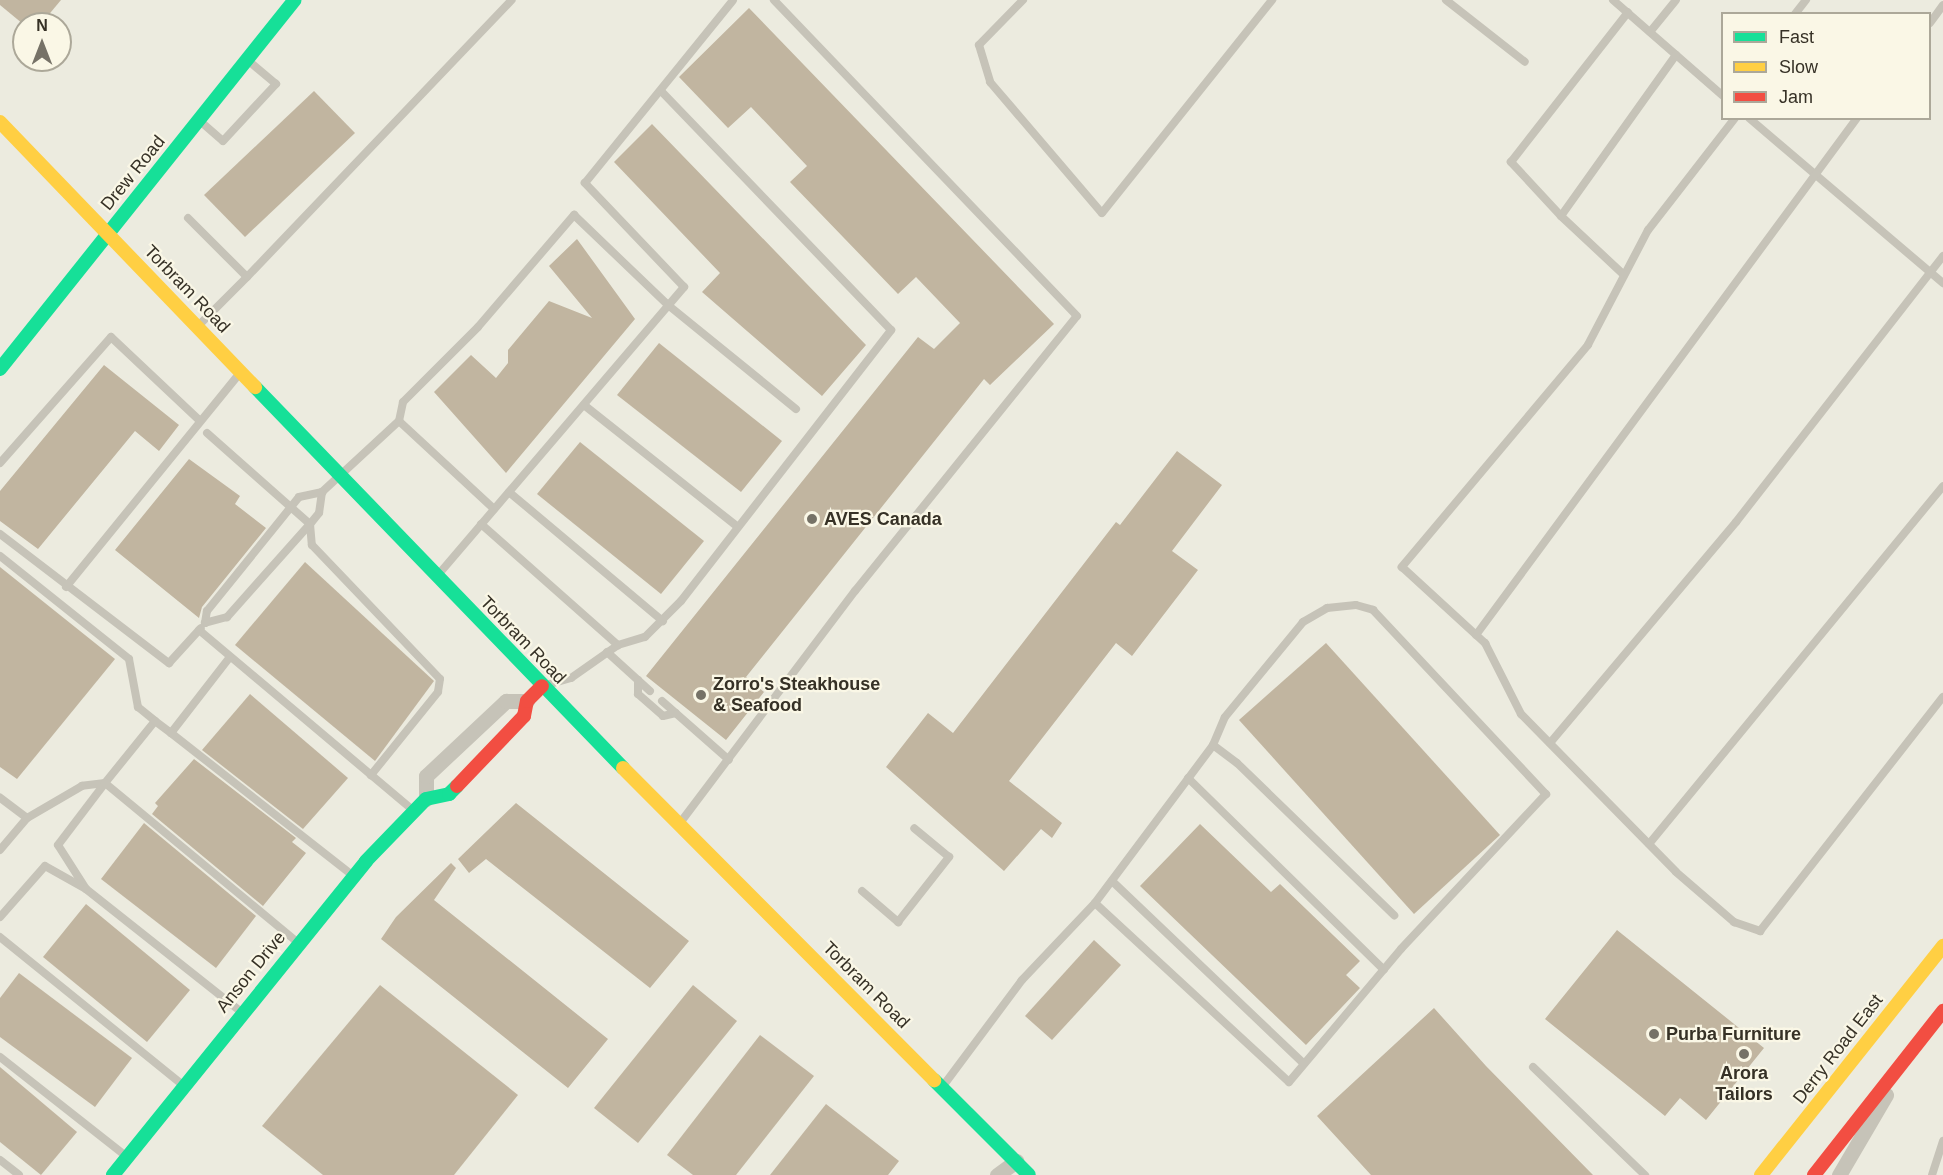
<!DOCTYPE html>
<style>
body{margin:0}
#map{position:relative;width:1943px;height:1175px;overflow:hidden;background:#ecebdf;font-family:Helvetica,sans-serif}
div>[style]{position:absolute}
.building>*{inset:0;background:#c1b5a0}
.lane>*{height:8px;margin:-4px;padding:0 4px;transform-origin:4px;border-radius:4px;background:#c6c3b8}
.street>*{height:15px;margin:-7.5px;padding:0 7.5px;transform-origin:7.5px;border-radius:7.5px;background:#c6c3b8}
.fast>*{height:14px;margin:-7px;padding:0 7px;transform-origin:7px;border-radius:7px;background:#16e098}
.slow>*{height:14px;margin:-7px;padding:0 7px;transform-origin:7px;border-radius:7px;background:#ffcf43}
.jam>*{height:14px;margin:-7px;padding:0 7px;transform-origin:7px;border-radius:7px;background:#f24e42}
.dots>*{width:16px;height:16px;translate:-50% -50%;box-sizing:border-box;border:3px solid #faf7e6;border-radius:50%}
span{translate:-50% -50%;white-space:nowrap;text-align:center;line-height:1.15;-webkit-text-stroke:4.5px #faf7e6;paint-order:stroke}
.street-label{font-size:18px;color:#363126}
.poi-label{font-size:18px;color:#363126;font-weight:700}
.left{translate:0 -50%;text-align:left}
.legend{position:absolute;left:1721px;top:12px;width:210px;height:108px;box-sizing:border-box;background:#faf7e6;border:2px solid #aca899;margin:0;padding:8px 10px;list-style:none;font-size:18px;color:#363126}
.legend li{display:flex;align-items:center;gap:12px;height:30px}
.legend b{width:30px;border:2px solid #aca899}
.north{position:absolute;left:12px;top:12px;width:60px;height:60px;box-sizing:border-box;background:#faf7e6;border:2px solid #aca899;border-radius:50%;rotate:0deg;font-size:16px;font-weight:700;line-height:24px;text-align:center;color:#363126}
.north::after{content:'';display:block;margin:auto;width:21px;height:27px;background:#767267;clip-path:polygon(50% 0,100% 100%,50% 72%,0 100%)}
</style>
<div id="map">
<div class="building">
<div style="clip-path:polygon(0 0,61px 0,41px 24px,23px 24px,0 5px)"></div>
<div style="clip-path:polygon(749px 8px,1054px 324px,990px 385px,984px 379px,746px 677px,764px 692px,726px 740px,646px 676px,918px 337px,934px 349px,960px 323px,916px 277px,898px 294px,790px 182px,807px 166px,751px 107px,728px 128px,679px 77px)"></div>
<div style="clip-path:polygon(314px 91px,355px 133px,245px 237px,204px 195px)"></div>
<div style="clip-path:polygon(652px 124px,866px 345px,822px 396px,702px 292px,720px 273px,614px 162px)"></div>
<div style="clip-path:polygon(577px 239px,635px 319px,506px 473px,434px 392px,471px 355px,496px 378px,508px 363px,508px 350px,549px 301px,592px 318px,549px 266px)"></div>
<div style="clip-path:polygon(659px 343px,782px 441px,741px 492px,617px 395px)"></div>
<div style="clip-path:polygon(104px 365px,179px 425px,159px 451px,135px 431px,38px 549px,0 521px,0 491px)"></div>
<div style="clip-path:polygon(580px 442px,704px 541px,661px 594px,537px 494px)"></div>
<div style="clip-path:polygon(1177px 451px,1222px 485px,1172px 551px,1198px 570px,1132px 656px,1116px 643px,1009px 781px,1062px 823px,1052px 838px,1041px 829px,1004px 871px,886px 767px,928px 713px,953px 733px,1116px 522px,1120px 525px)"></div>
<div style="clip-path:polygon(189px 459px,240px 496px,235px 504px,266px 528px,202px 607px,199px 618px,115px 550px)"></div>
<div style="clip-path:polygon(305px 562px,434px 681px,375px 761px,235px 645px)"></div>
<div style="clip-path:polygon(0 567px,115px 659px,17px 779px,0 767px)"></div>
<div style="clip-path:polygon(1326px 643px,1500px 835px,1414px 914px,1239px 720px)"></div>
<div style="clip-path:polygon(250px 694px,348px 778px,303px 829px,202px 750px)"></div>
<div style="clip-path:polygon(194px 759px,296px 838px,292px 842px,306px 853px,263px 906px,152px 814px,158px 806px,155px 803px)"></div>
<div style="clip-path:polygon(516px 803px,689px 941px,650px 988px,486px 859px,469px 873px,458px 859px)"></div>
<div style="clip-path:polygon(144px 823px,256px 916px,216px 968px,101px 879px)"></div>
<div style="clip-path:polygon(1200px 824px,1271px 892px,1280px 884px,1360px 961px,1346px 975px,1360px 988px,1306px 1045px,1140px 886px)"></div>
<div style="clip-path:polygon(451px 863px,456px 868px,434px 900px,608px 1039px,568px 1088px,381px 939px,396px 917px)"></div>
<div style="clip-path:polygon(86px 904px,190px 990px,147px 1042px,43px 957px)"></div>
<div style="clip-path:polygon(1617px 930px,1764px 1048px,1706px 1120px,1680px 1098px,1665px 1116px,1545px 1019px)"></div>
<div style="clip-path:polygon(1094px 940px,1121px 965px,1052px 1040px,1025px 1016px)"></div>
<div style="clip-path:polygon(19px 973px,132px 1058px,95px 1107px,0 1037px,0 998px)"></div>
<div style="clip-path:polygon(380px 985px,518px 1095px,454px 1175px,323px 1175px,262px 1126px)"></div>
<div style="clip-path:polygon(693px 985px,737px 1021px,638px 1143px,594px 1108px)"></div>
<div style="clip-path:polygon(1434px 1008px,1486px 1066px,1593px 1175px,1371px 1175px,1317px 1116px)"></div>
<div style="clip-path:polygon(760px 1035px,814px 1076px,736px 1175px,693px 1175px,667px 1155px)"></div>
<div style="clip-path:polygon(0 1067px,77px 1132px,41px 1175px,0 1142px)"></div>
<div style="clip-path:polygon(826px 1104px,899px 1161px,888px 1175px,770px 1175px)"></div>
</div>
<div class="lane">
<div style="left:1023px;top:0;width:63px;rotate:134.4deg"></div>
<div style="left:979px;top:45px;width:39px;rotate:73deg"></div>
<div style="left:990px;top:82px;width:172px;rotate:49.5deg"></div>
<div style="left:1102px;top:213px;width:273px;rotate:-51.4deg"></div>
<div style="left:1446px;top:0;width:100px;rotate:38.1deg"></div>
<div style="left:1613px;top:0;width:145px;rotate:41.1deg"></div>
<div style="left:1795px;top:14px;width:18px;rotate:-52deg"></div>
<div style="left:1930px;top:23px;width:22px;rotate:-54deg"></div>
<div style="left:1650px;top:32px;width:41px;rotate:-50.9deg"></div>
<div style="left:1735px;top:118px;width:142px;rotate:127.8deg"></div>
<div style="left:1648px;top:230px;width:130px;rotate:117.6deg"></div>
<div style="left:1588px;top:345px;width:290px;rotate:130deg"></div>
<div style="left:1402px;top:567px;width:113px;rotate:42.5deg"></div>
<div style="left:1485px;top:643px;width:80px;rotate:63.1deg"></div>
<div style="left:1521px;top:714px;width:221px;rotate:45.5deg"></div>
<div style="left:1676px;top:872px;width:77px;rotate:40.8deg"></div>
<div style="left:1734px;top:922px;width:28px;rotate:19deg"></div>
<div style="left:1760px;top:931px;width:297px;rotate:-52deg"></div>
<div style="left:1749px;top:118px;width:255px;rotate:40.4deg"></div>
<div style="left:200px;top:121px;width:30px;rotate:41deg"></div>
<div style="left:223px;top:141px;width:78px;rotate:-47.1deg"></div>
<div style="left:276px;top:84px;width:35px;rotate:-140deg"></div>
<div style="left:1561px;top:216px;width:74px;rotate:-132.8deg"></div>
<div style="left:1511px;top:162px;width:190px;rotate:-52deg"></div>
<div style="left:188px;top:218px;width:83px;rotate:45deg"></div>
<div style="left:247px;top:277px;width:68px;rotate:135deg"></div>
<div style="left:1624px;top:275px;width:86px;rotate:-136.9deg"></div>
<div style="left:1561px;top:216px;width:198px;rotate:-54.5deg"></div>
<div style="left:247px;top:277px;width:383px;rotate:-46.3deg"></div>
<div style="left:584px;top:405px;width:196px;rotate:38.4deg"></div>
<div style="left:207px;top:433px;width:137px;rotate:41.5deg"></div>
<div style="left:310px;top:524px;width:21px;rotate:85deg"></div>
<div style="left:312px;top:545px;width:185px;rotate:46.3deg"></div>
<div style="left:440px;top:679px;width:13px;rotate:99deg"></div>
<div style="left:438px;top:692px;width:107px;rotate:128.9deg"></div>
<div style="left:0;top:463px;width:168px;rotate:-48.6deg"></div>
<div style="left:111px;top:337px;width:121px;rotate:43.3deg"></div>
<div style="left:322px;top:492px;width:21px;rotate:98deg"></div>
<div style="left:319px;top:513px;width:14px;rotate:129deg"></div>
<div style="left:310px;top:524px;width:125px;rotate:131.7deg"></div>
<div style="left:227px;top:617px;width:23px;rotate:165deg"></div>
<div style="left:205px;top:623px;width:12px;rotate:-81deg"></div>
<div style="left:207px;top:611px;width:146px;rotate:-51.1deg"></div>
<div style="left:299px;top:497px;width:24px;rotate:-12deg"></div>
<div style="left:322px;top:492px;width:105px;rotate:-42.7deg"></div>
<div style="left:509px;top:492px;width:201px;rotate:40deg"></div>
<div style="left:494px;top:509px;width:129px;rotate:-137.2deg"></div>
<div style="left:399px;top:421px;width:19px;rotate:-78deg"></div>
<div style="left:403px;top:402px;width:106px;rotate:-45deg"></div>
<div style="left:478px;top:327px;width:148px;rotate:-49.4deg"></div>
<div style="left:574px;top:215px;width:130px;rotate:43.8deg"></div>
<div style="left:668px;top:305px;width:165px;rotate:39.1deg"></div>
<div style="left:481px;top:524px;width:183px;rotate:41.5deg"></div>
<div style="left:618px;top:645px;width:57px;rotate:144.9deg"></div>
<div style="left:571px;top:678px;width:26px;rotate:164deg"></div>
<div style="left:0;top:534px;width:213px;rotate:37.4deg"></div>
<div style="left:169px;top:663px;width:47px;rotate:-47.6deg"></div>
<div style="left:0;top:556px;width:165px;rotate:38.6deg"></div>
<div style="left:129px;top:659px;width:49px;rotate:79.4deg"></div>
<div style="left:138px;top:707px;width:22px;rotate:39deg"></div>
<div style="left:155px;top:721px;width:80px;rotate:128.9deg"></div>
<div style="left:105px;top:783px;width:23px;rotate:173deg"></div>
<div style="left:82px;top:786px;width:64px;rotate:149.8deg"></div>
<div style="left:27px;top:818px;width:34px;rotate:-143deg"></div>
<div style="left:438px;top:575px;width:379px;rotate:-49.5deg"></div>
<div style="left:684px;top:287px;width:144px;rotate:-133.6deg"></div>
<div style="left:585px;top:183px;width:235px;rotate:-51deg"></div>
<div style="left:66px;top:587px;width:274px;rotate:-50.9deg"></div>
<div style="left:199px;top:630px;width:281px;rotate:40.1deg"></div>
<div style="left:1476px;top:635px;width:642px;rotate:-53.61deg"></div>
<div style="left:618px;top:645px;width:28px;rotate:-17deg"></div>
<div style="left:645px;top:637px;width:51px;rotate:-45deg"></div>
<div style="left:681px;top:601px;width:343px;rotate:-52.2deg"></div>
<div style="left:891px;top:330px;width:332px;rotate:-133.9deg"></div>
<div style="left:607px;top:652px;width:58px;rotate:42.2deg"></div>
<div style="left:638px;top:680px;width:14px;rotate:90deg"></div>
<div style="left:638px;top:694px;width:33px;rotate:41deg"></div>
<div style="left:663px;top:716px;width:13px;rotate:-13deg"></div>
<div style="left:662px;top:701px;width:89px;rotate:41.4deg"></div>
<div style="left:155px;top:721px;width:20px;rotate:37deg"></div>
<div style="left:171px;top:733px;width:96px;rotate:-52.2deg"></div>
<div style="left:171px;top:733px;width:230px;rotate:38.1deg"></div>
<div style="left:1550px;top:743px;width:289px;rotate:-49.9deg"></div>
<div style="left:1736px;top:522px;width:337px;rotate:-52.1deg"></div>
<div style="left:1213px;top:745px;width:30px;rotate:37deg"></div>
<div style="left:1237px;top:763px;width:219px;rotate:44.1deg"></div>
<div style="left:1188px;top:778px;width:274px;rotate:44.4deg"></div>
<div style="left:680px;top:823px;width:291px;rotate:-53deg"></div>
<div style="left:855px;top:591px;width:353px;rotate:-51.1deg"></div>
<div style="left:1077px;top:316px;width:438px;rotate:-133.8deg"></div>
<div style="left:1649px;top:844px;width:463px;rotate:-50.6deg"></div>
<div style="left:0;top:850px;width:42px;rotate:-49.8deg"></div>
<div style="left:1112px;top:881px;width:265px;rotate:43.6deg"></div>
<div style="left:86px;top:889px;width:52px;rotate:-122.5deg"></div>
<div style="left:58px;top:845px;width:78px;rotate:-52.8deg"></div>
<div style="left:105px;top:783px;width:249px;rotate:39.6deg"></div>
<div style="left:862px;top:891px;width:48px;rotate:40.7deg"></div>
<div style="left:898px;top:922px;width:83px;rotate:-51.9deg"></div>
<div style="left:949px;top:857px;width:45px;rotate:-140.4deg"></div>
<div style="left:0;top:917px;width:68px;rotate:-48.6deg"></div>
<div style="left:45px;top:866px;width:47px;rotate:29.3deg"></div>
<div style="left:86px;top:889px;width:198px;rotate:38.4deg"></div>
<div style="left:0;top:937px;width:235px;rotate:39deg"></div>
<div style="left:0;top:1057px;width:160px;rotate:38.2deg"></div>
<div style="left:1533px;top:1067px;width:156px;rotate:44deg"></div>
<div style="left:943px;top:1086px;width:132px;rotate:-53.3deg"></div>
<div style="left:1022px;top:980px;width:106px;rotate:-46.5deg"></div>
<div style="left:1095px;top:903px;width:197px;rotate:-53.2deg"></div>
<div style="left:1213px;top:745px;width:30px;rotate:-67deg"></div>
<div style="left:1225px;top:717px;width:123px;rotate:-50.6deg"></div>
<div style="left:1303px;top:622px;width:28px;rotate:-30deg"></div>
<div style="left:1327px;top:608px;width:29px;rotate:-6deg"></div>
<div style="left:1356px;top:605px;width:18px;rotate:16deg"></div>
<div style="left:1373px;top:610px;width:253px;rotate:46.8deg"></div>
<div style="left:1546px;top:794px;width:212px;rotate:133.1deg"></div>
<div style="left:1401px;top:949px;width:174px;rotate:130.1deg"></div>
<div style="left:1289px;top:1082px;width:264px;rotate:-137.3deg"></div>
<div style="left:0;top:1160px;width:24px;rotate:38deg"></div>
<div style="left:1932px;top:1175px;width:36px;rotate:-72deg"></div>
</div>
<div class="street">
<div style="left:426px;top:799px;width:23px;rotate:-90deg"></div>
<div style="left:426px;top:776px;width:110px;rotate:-43.2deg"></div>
<div style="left:506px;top:701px;width:21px"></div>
<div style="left:997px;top:1175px;width:24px;rotate:-36deg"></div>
<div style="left:1839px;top:1175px;width:93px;rotate:-59.6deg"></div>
</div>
<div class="fast">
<div style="left:0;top:369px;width:472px;rotate:-51.4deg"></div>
<div style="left:255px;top:387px;width:530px;rotate:45.99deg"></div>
<div style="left:934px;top:1080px;width:134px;rotate:45deg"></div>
<div style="left:113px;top:1175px;width:403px;rotate:-51.1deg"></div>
<div style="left:366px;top:861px;width:86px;rotate:-45.9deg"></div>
<div style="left:426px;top:799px;width:24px;rotate:-12deg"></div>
<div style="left:449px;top:794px;width:11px;rotate:-45deg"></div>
</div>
<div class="slow">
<div style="left:0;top:122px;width:368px;rotate:46.1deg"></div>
<div style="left:623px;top:768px;width:441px;rotate:45.1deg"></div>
<div style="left:1761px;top:1175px;width:293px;rotate:-51.5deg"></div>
</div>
<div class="jam">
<div style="left:457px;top:786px;width:97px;rotate:-46.3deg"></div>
<div style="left:524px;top:716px;width:15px;rotate:-79deg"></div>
<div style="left:527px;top:701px;width:21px;rotate:-45deg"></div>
<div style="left:1814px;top:1175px;width:209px;rotate:-51.8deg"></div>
</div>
<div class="dots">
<div style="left:812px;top:519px;background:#767267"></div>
<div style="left:701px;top:695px;background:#767267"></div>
<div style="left:1654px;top:1034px;background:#767267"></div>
<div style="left:1744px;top:1054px;background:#767267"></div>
</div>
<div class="street-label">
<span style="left:133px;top:173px;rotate:-51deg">Drew Road</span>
<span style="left:187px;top:289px;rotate:46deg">Torbram Road</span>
<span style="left:523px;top:640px;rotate:46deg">Torbram Road</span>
<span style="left:251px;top:972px;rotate:-51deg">Anson Drive</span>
<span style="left:866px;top:985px;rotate:45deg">Torbram Road</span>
<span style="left:1838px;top:1049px;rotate:-52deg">Derry Road East</span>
</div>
<div class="poi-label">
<span class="left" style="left:824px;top:519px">AVES Canada</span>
<span class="left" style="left:713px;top:695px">Zorro's Steakhouse<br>&amp; Seafood</span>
<span class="left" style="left:1666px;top:1034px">Purba Furniture</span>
<span style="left:1744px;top:1084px">Arora<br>Tailors</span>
</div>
<ul class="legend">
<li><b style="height:8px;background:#16e098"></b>Fast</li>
<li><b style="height:8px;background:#ffcf43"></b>Slow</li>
<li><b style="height:8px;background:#f24e42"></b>Jam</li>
</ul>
<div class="north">N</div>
</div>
